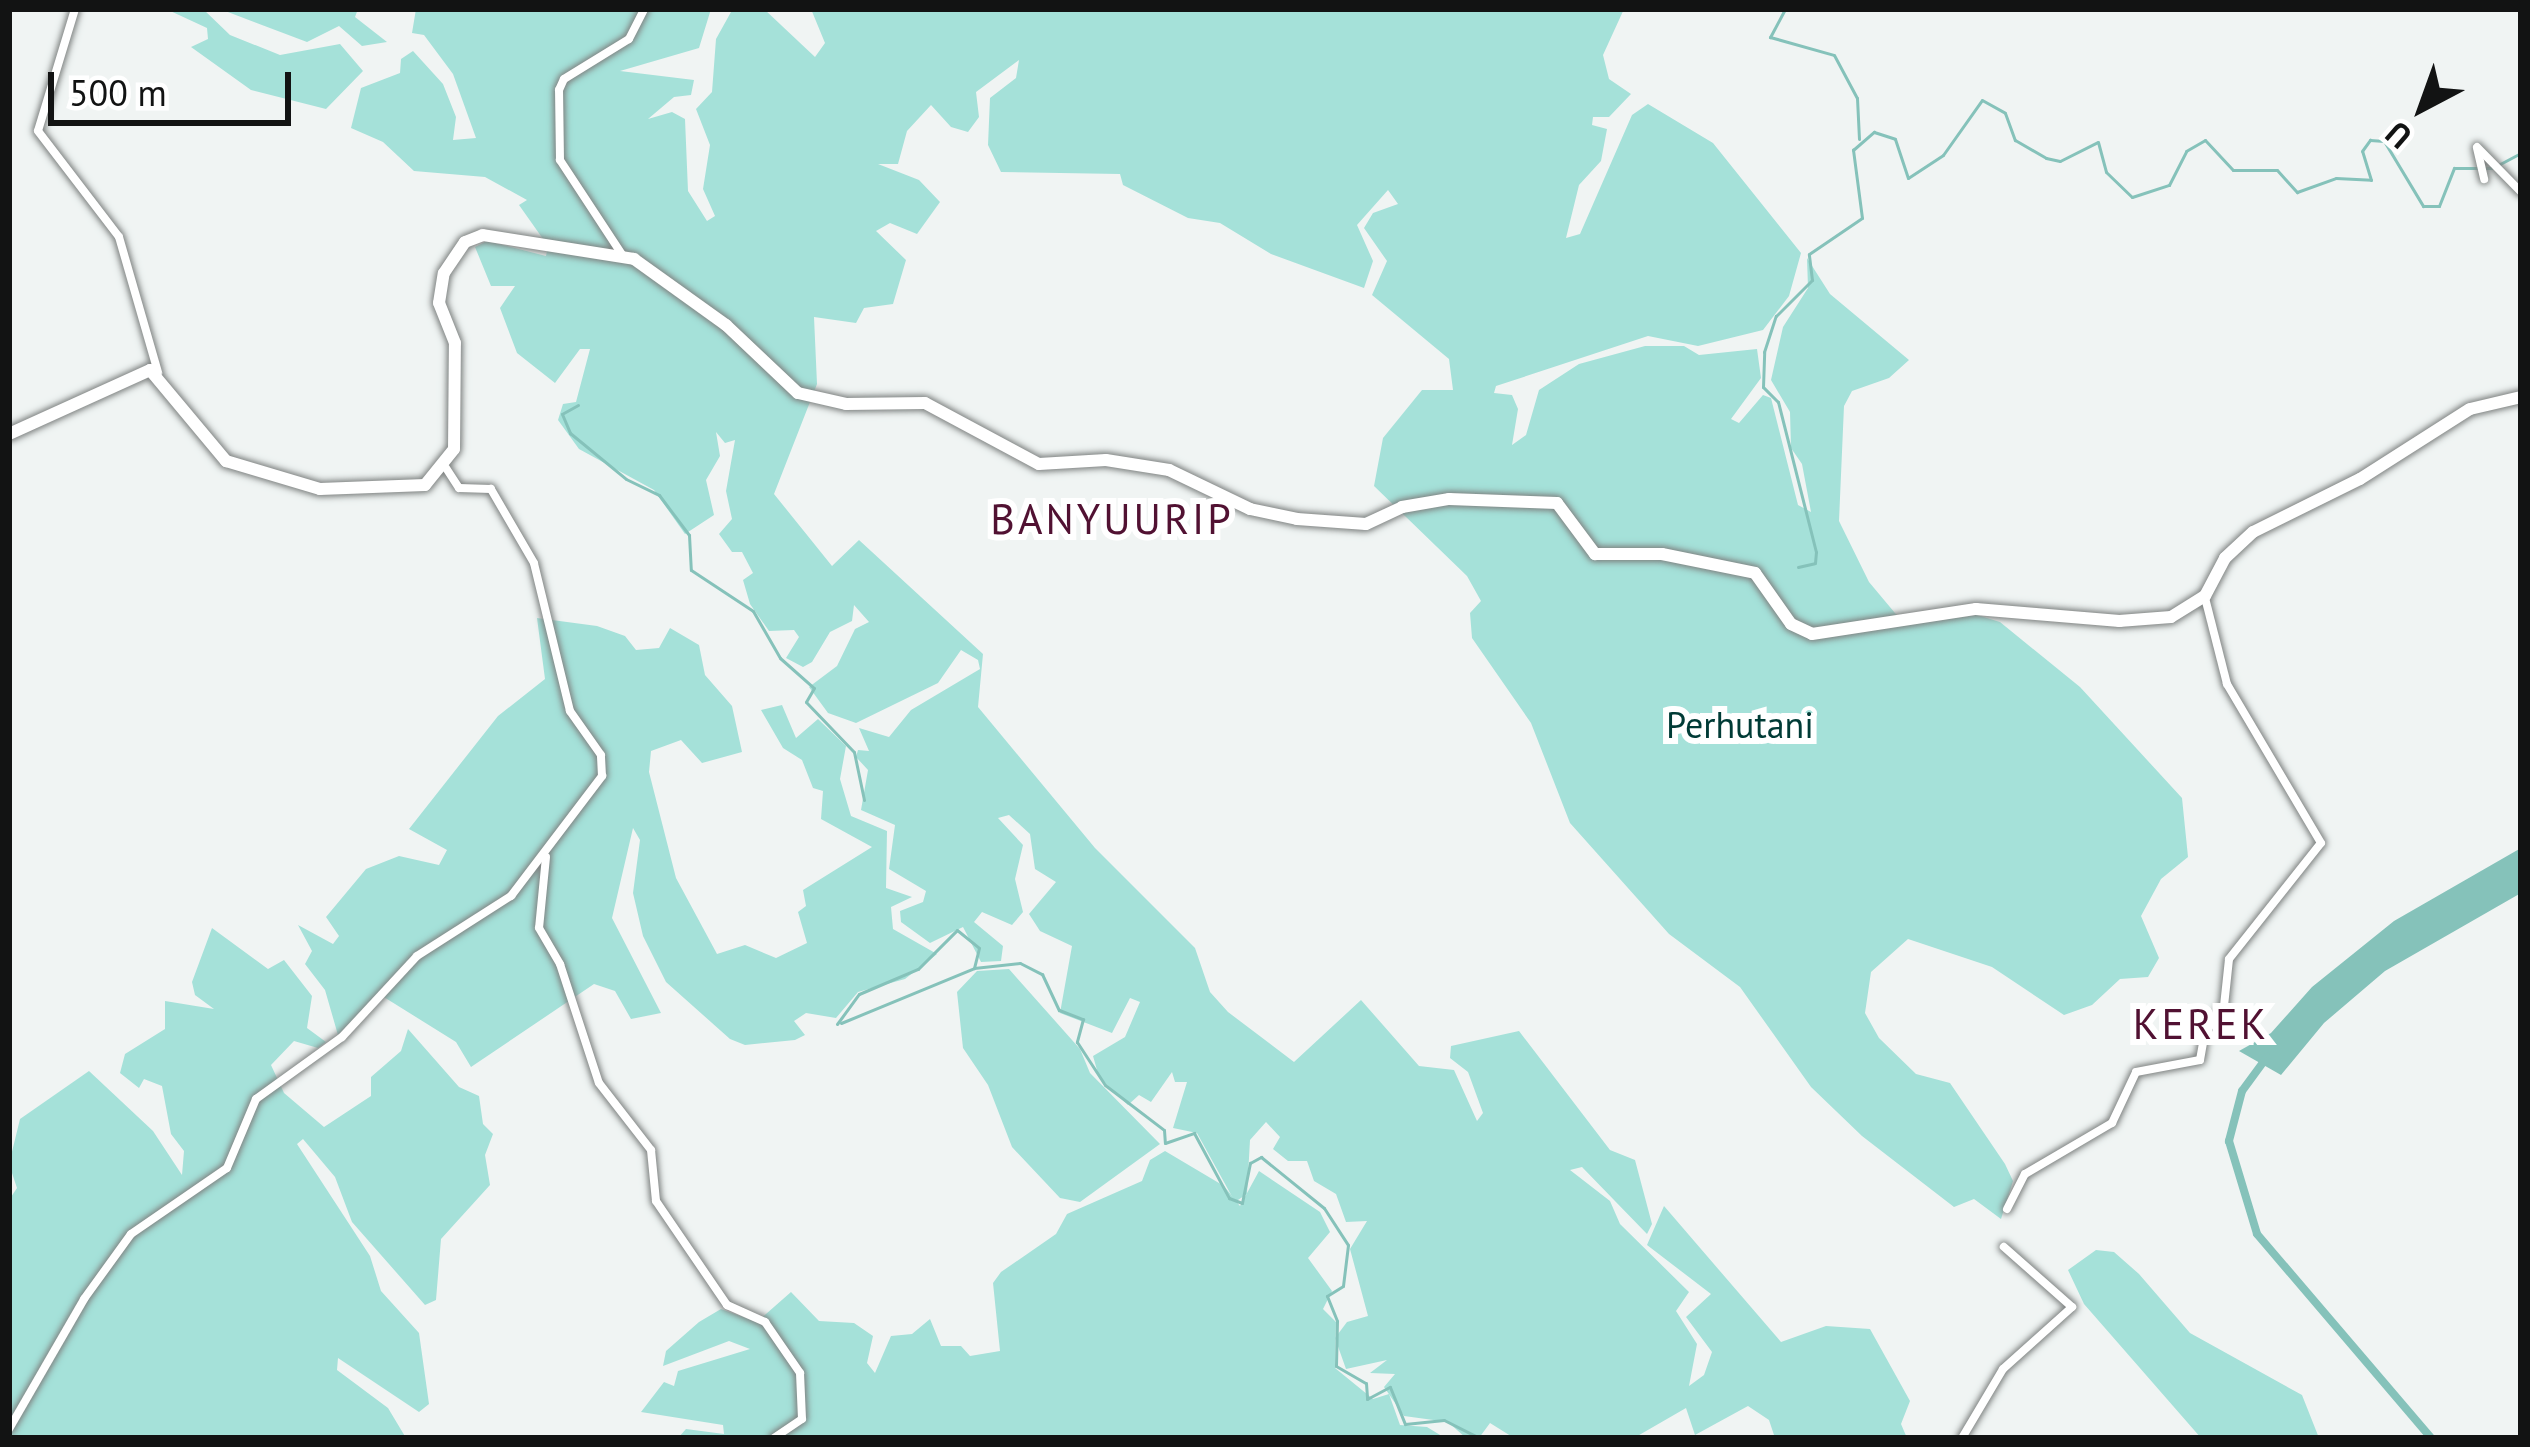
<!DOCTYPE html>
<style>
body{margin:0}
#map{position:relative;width:2530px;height:1447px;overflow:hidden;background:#f0f4f3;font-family:"PT Sans",sans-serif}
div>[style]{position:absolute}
.green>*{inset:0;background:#a5e1d9}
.water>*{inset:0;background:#85c2ba}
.stream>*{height:3px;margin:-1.5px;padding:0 1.5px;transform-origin:1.5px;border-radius:1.5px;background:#85c2ba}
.river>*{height:8px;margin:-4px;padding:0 4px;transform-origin:4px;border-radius:4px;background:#85c2ba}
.roads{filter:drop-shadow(0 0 3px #7f8382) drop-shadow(0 0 3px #7f8382)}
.secondary>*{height:8px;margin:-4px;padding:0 4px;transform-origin:4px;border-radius:4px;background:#fff}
.highway>*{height:12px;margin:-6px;padding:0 6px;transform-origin:6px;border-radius:6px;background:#fff}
span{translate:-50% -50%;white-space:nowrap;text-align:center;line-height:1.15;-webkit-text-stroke:12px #fff;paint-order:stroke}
.park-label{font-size:36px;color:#003b36}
.quarter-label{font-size:42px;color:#511132;letter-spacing:3px}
.frame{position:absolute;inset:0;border:12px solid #121313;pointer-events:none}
.north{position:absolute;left:2362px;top:48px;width:120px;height:120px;-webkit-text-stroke:9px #fff;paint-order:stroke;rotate:221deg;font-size:33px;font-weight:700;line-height:48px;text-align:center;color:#121313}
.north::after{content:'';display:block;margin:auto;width:42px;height:54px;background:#121313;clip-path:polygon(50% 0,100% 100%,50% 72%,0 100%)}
.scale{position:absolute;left:48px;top:72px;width:243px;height:54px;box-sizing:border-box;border:6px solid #121313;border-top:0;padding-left:15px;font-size:36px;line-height:42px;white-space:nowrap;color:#121313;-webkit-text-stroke:9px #fff;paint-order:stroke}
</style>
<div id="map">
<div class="green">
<div style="clip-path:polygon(166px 9px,203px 9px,230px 35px,280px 55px,340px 44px,363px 71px,326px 109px,251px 90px,191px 47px,208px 39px,207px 28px)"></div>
<div style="clip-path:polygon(220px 9px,358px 9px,355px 17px,387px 42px,362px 46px,339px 26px,307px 42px)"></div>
<div style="clip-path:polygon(416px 9px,711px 9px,699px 48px,620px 71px,694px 80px,691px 95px,674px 97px,648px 119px,672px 112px,685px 119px,688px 191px,707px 221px,715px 216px,703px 189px,710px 145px,696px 109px,712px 92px,716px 39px,731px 12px,764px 9px,815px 57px,825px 43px,811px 9px,1624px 9px,1603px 55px,1609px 79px,1631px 94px,1609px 117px,1593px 117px,1592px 125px,1607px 129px,1601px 161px,1579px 185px,1566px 238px,1580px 234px,1632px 115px,1648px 104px,1713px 143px,1801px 253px,1789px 296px,1763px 330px,1698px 346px,1648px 336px,1496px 386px,1494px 393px,1512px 395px,1518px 409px,1512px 445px,1526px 435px,1539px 390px,1579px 364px,1645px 346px,1684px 346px,1699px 355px,1757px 349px,1761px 378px,1731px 419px,1739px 423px,1763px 395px,1771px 398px,1798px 505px,1811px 512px,1802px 464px,1791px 448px,1790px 412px,1771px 380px,1783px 327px,1808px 288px,1807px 258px,1830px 294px,1909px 360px,1889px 378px,1852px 391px,1844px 406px,1839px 521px,1869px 582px,1905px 625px,1977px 615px,2000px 622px,2080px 687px,2182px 798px,2188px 857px,2161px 879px,2141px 916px,2159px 958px,2148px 977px,2120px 979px,2092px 1005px,2064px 1015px,1992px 967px,1908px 939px,1871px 972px,1865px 1013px,1879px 1038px,1916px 1074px,1950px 1083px,2005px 1164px,2013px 1181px,2001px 1219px,1974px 1199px,1954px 1207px,1862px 1136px,1811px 1087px,1740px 987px,1669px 934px,1570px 823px,1531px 723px,1472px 638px,1470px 613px,1481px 601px,1467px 576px,1374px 486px,1383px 438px,1422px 390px,1453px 390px,1449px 359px,1372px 295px,1387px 261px,1364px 228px,1373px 213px,1398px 204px,1388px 190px,1357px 225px,1373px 261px,1364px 288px,1271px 254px,1220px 223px,1188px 218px,1123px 185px,1120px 174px,1001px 172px,988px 145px,990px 98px,1016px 78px,1019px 60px,976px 92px,979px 117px,968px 132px,951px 127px,931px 105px,907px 131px,898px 164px,878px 164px,919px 180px,940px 202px,917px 234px,890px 223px,876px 231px,906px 260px,893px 304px,864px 308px,856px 323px,814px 317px,817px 384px,774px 494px,832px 566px,859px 540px,983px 654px,978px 707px,1095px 848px,1195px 948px,1210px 992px,1228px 1012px,1294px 1062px,1361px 1000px,1419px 1066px,1454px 1070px,1477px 1121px,1483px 1113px,1468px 1072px,1450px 1058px,1451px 1046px,1519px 1031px,1610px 1150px,1635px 1160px,1652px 1224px,1647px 1234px,1582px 1167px,1570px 1170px,1610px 1201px,1620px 1224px,1689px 1292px,1676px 1311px,1697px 1344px,1689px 1386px,1704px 1375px,1712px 1352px,1686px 1317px,1711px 1294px,1647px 1245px,1664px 1206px,1781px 1342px,1826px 1326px,1870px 1329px,1910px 1401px,1901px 1424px,1907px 1438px,1775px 1438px,1769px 1420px,1748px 1406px,1695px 1435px,1686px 1408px,1634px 1438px,1514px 1438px,1490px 1423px,1479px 1438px,1466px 1438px,1448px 1422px,1404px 1416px,1384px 1387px,1395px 1374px,1370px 1373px,1387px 1360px,1346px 1369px,1335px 1338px,1347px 1322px,1368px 1316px,1350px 1249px,1367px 1221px,1346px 1222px,1336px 1194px,1314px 1181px,1307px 1161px,1288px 1161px,1273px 1149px,1280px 1137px,1266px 1122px,1250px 1140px,1247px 1194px,1235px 1202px,1197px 1133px,1173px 1128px,1187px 1082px,1175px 1082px,1172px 1072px,1151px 1102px,1139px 1095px,1128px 1105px,1099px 1077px,1093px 1056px,1125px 1037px,1140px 1002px,1130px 998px,1112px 1033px,1060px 1013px,1072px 946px,1040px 931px,1029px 914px,1056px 882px,1035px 869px,1030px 834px,1009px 815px,998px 818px,1023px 845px,1015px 879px,1023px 912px,1012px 925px,982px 912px,974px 922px,1003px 946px,1001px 961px,981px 962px,963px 927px,930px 943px,901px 922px,900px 911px,923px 902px,926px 891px,889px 869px,895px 825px,861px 810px,868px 770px,856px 757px,858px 750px,869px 751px,859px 728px,889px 737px,911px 710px,980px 669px,978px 660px,961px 650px,938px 683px,856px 723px,828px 713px,809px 687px,837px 666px,855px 629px,869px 622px,854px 605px,852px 621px,830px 632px,812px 662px,803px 667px,786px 658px,799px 637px,794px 630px,769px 631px,750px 604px,743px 580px,753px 573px,742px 552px,732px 552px,719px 534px,732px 519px,726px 491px,735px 440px,725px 443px,716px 432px,720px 456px,706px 480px,714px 515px,685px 534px,654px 490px,579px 449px,558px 420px,563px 404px,576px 402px,590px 349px,580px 349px,555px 383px,517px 353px,500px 308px,515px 286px,491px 286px,475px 247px,487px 241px,546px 256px,548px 246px,519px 205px,527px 200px,485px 177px,414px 171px,383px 142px,351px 128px,361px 88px,400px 73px,401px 59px,413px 51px,443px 84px,456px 117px,453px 140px,476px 138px,453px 74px,424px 35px,412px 33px)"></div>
<div style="clip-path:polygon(537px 618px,597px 626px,625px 636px,636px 650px,659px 648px,670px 628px,699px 645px,705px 675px,732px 706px,742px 752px,702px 763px,681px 740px,651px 751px,649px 772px,676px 878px,717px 954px,745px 945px,776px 958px,807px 943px,798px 912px,806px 906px,803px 890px,872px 847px,821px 819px,823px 791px,813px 788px,802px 760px,783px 748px,761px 710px,782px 705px,796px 738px,818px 719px,846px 746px,840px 779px,851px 816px,887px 831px,886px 888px,912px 897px,891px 907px,893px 929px,937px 954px,905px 979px,858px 992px,836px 1018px,806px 1013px,794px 1021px,805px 1035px,795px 1040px,745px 1045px,730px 1039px,666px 982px,643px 936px,633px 893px,640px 840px,633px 828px,612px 918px,661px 1013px,631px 1019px,615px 991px,594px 984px,471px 1067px,456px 1042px,379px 994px,338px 1035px,325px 990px,305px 964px,312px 951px,298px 925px,333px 944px,339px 936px,326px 917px,366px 869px,399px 856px,439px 865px,447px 850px,409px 829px,498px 716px,545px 679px)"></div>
<div style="clip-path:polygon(212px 928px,268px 969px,284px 960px,312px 996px,307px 1028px,326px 1042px,318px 1048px,294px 1041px,271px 1065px,284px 1093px,324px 1127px,371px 1096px,371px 1077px,401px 1051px,408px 1029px,459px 1087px,479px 1096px,483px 1124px,493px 1134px,485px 1155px,490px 1185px,441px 1239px,436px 1300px,425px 1305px,352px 1222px,335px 1177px,303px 1139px,297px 1144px,370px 1256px,381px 1291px,419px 1333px,429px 1404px,419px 1412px,338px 1358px,337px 1370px,388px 1408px,406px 1438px,9px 1438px,9px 1200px,17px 1188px,9px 1164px,20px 1119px,89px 1071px,153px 1131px,182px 1175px,184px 1151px,171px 1134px,162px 1086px,144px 1079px,139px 1088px,120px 1073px,125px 1054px,165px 1029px,165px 1001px,214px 1009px,195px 995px,192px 982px)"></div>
<div style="clip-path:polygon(1009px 969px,1080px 1049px,1090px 1073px,1160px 1144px,1080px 1202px,1060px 1198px,1012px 1147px,988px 1085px,963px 1048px,957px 992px,977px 971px)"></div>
<div style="clip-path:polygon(1165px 1151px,1224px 1186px,1240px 1206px,1259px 1171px,1320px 1212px,1330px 1232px,1308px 1258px,1332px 1291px,1323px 1309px,1336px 1322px,1335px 1368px,1373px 1399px,1389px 1394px,1400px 1425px,1427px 1427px,1445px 1438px,678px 1438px,686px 1429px,724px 1434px,723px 1425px,641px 1412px,664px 1382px,674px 1386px,678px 1371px,750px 1349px,729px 1341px,663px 1366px,666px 1351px,699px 1322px,721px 1309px,757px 1322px,791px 1292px,819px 1321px,854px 1323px,873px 1336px,867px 1363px,875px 1373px,891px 1336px,912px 1334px,930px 1319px,941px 1346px,961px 1346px,970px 1356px,1000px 1351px,993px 1283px,1001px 1272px,1056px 1234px,1067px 1214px,1142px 1181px,1150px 1160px)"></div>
<div style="clip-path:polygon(2096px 1250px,2114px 1252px,2139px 1274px,2190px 1333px,2302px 1395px,2319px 1438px,2201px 1438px,2084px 1304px,2068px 1270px)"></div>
</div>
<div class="water">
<div style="clip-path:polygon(2521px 848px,2521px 893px,2385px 971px,2324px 1023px,2281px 1075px,2239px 1051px,2271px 1033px,2312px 987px,2394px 921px)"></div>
</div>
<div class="stream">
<div style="left:1785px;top:9px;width:32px;rotate:118deg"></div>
<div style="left:1770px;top:37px;width:66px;rotate:15.7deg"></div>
<div style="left:1834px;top:55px;width:49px;rotate:61.9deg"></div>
<div style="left:1857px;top:98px;width:41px;rotate:87.2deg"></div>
<div style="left:2500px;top:164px;width:24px;rotate:-28deg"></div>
<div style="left:578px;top:405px;width:18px;rotate:151deg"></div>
<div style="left:562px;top:414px;width:21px;rotate:67deg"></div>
<div style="left:570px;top:433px;width:72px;rotate:39.4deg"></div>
<div style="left:626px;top:479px;width:37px;rotate:26deg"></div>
<div style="left:659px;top:495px;width:50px;rotate:53.1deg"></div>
<div style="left:689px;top:535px;width:35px;rotate:87deg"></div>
<div style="left:691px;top:570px;width:74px;rotate:33.5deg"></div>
<div style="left:753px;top:611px;width:54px;rotate:60.1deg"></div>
<div style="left:780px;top:658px;width:45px;rotate:41.4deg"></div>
<div style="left:814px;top:688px;width:16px;rotate:120deg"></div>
<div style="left:806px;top:702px;width:69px;rotate:46.2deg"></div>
<div style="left:854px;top:752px;width:49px;rotate:78.2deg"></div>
<div style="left:1798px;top:567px;width:17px;rotate:-13deg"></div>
<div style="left:1815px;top:563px;width:11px;rotate:-85deg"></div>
<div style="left:1816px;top:552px;width:155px;rotate:-104.2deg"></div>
<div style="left:1778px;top:402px;width:21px;rotate:-135deg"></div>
<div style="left:1763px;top:387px;width:35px;rotate:-88deg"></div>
<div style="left:1764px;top:352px;width:38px;rotate:-72deg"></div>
<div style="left:1776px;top:316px;width:51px;rotate:-45deg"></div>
<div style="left:1812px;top:280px;width:26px;rotate:-97deg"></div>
<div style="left:1809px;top:254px;width:64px;rotate:-34.2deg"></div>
<div style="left:1862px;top:218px;width:69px;rotate:-97.5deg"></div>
<div style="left:1853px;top:150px;width:28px;rotate:-41deg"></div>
<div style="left:1874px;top:132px;width:22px;rotate:18deg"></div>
<div style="left:1895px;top:139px;width:41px;rotate:71.6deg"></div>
<div style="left:1908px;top:178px;width:42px;rotate:-33.3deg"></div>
<div style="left:1943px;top:155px;width:67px;rotate:-54.7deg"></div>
<div style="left:1982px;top:100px;width:26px;rotate:29deg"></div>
<div style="left:2005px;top:113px;width:29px;rotate:70deg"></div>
<div style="left:2015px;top:140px;width:36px;rotate:30deg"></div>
<div style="left:2046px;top:158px;width:14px;rotate:12deg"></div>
<div style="left:2060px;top:161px;width:42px;rotate:-26.6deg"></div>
<div style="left:2098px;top:142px;width:31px;rotate:75deg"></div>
<div style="left:2106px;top:172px;width:36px;rotate:44deg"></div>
<div style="left:2132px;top:197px;width:39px;rotate:-18deg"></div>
<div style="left:2169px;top:185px;width:38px;rotate:-63deg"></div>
<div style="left:2186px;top:151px;width:22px;rotate:-30deg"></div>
<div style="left:2205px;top:140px;width:41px;rotate:47deg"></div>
<div style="left:2233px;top:170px;width:44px"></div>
<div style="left:2277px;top:170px;width:30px;rotate:48deg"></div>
<div style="left:2297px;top:192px;width:41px;rotate:-19.7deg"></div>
<div style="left:2336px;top:178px;width:35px;rotate:3deg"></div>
<div style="left:2371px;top:180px;width:30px;rotate:-107deg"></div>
<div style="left:2362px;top:151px;width:14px;rotate:-54deg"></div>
<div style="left:2370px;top:140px;width:14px;rotate:4deg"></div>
<div style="left:2384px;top:141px;width:76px;rotate:59deg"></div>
<div style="left:2423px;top:206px;width:16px"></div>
<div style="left:2439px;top:206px;width:41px;rotate:-68.5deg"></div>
<div style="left:2454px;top:168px;width:38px"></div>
<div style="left:841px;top:1023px;width:142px;rotate:-22.4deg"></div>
<div style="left:837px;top:1024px;width:37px;rotate:-54deg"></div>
<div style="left:859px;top:994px;width:64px;rotate:-23deg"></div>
<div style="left:918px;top:969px;width:55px;rotate:-45deg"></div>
<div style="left:957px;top:930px;width:28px;rotate:39deg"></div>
<div style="left:979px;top:948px;width:21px;rotate:104deg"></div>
<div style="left:974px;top:968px;width:46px;rotate:-6.2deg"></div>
<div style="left:1020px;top:963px;width:25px;rotate:27deg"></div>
<div style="left:1042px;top:974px;width:40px;rotate:65deg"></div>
<div style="left:1059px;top:1010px;width:26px;rotate:21deg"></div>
<div style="left:1083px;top:1019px;width:24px;rotate:105deg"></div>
<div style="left:1077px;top:1042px;width:51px;rotate:56.9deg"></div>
<div style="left:1105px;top:1085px;width:74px;rotate:37.3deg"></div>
<div style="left:1164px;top:1130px;width:13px;rotate:86deg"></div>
<div style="left:1165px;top:1143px;width:31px;rotate:-19deg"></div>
<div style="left:1194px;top:1133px;width:74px;rotate:61.7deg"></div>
<div style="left:1229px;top:1198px;width:14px;rotate:21deg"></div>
<div style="left:1242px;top:1203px;width:41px;rotate:-78.7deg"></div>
<div style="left:1250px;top:1163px;width:13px;rotate:-29deg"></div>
<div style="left:1261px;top:1157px;width:81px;rotate:39deg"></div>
<div style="left:1324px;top:1208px;width:44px;rotate:57deg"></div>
<div style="left:1348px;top:1245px;width:41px;rotate:97deg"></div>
<div style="left:1343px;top:1286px;width:19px;rotate:148deg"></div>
<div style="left:1327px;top:1296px;width:27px;rotate:68deg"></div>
<div style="left:1337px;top:1321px;width:45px;rotate:91.3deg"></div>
<div style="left:1336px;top:1366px;width:34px;rotate:30deg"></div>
<div style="left:1366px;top:1383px;width:16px;rotate:86deg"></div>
<div style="left:1367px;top:1399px;width:26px;rotate:-28deg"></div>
<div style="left:1390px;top:1387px;width:40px;rotate:68deg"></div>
<div style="left:1405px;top:1424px;width:39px;rotate:-6deg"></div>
<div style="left:1444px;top:1420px;width:39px;rotate:27deg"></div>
</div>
<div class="river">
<div style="left:2267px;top:1057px;width:42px;rotate:126.3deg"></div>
<div style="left:2242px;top:1091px;width:52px;rotate:104.6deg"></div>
<div style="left:2229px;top:1141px;width:97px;rotate:73.2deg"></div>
<div style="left:2257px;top:1234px;width:268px;rotate:49.5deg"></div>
</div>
<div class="roads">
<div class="secondary">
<div style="left:75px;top:9px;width:127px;rotate:106.9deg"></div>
<div style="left:38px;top:131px;width:133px;rotate:52.6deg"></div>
<div style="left:119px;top:237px;width:141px;rotate:73.9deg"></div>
<div style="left:2477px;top:147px;width:63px;rotate:45.6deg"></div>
<div style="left:2477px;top:148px;width:32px;rotate:77deg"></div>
<div style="left:623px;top:256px;width:115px;rotate:-123.3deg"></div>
<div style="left:560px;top:160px;width:70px;rotate:-90.8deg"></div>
<div style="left:559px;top:90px;width:12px;rotate:-66deg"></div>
<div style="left:564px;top:79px;width:76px;rotate:-31.6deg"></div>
<div style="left:629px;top:39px;width:34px;rotate:-63deg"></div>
<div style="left:546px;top:857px;width:71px;rotate:95.6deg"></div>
<div style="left:539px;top:928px;width:42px;rotate:59.7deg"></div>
<div style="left:560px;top:964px;width:125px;rotate:71.9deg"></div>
<div style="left:599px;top:1083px;width:85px;rotate:52.2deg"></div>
<div style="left:651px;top:1150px;width:51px;rotate:84.4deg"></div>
<div style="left:656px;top:1201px;width:126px;rotate:55.7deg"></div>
<div style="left:727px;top:1305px;width:42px;rotate:24.1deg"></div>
<div style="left:765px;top:1322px;width:62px;rotate:55.5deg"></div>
<div style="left:800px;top:1373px;width:46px;rotate:87.5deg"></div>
<div style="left:802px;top:1419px;width:34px;rotate:146deg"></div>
<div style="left:2007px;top:1209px;width:39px;rotate:-63deg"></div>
<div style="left:2025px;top:1174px;width:101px;rotate:-30.4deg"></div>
<div style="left:2112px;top:1123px;width:56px;rotate:-64.8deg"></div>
<div style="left:2136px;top:1072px;width:65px;rotate:-10.6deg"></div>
<div style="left:2200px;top:1060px;width:27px;rotate:-80deg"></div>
<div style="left:2205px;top:1033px;width:33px;rotate:-55deg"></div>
<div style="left:2224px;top:1006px;width:47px;rotate:-83.9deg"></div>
<div style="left:2229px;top:959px;width:148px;rotate:-51.6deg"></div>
<div style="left:2321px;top:843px;width:185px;rotate:-120.6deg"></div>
<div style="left:2227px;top:684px;width:89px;rotate:-104.3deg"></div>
<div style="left:9px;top:1429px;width:150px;rotate:-60deg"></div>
<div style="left:84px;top:1299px;width:80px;rotate:-54.1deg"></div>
<div style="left:131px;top:1234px;width:116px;rotate:-34.5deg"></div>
<div style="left:227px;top:1168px;width:75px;rotate:-67.2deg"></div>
<div style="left:256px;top:1099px;width:106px;rotate:-35.8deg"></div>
<div style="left:342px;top:1037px;width:110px;rotate:-47.2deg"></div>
<div style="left:417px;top:956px;width:112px;rotate:-32.6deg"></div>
<div style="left:511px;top:896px;width:151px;rotate:-52.8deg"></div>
<div style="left:602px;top:776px;width:21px;rotate:-93deg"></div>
<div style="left:601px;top:755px;width:54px;rotate:-125.2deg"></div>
<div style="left:570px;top:711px;width:152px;rotate:-103.7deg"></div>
<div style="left:534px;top:563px;width:86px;rotate:-120.2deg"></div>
<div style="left:491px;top:489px;width:32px;rotate:-178deg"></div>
<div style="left:459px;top:488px;width:24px;rotate:-123deg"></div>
<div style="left:1962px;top:1438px;width:80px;rotate:-59.3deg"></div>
<div style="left:2003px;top:1369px;width:93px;rotate:-41.9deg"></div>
<div style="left:2072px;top:1307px;width:91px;rotate:-138.6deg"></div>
</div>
<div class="highway">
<div style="left:9px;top:434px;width:155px;rotate:-24.4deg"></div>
<div style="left:150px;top:370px;width:119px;rotate:50.1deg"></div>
<div style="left:226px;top:461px;width:98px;rotate:16.6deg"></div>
<div style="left:320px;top:489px;width:105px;rotate:-2.2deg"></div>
<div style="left:425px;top:485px;width:46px;rotate:-51.1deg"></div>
<div style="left:454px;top:449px;width:106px;rotate:-89.5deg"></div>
<div style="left:455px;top:343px;width:43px;rotate:-111.8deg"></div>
<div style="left:439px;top:303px;width:30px;rotate:-81deg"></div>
<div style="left:444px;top:273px;width:37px;rotate:-56deg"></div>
<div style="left:465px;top:242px;width:19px;rotate:-21deg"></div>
<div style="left:483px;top:235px;width:153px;rotate:9deg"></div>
<div style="left:634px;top:259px;width:113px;rotate:35.7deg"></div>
<div style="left:726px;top:325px;width:99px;rotate:43.4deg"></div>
<div style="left:798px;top:393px;width:49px;rotate:12.9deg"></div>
<div style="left:846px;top:404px;width:79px;rotate:-0.7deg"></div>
<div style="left:925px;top:403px;width:129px;rotate:28.2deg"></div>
<div style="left:1039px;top:464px;width:67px;rotate:-3.4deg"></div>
<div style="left:1106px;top:460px;width:64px;rotate:9deg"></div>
<div style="left:1169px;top:470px;width:90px;rotate:25.7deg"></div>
<div style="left:1250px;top:509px;width:48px;rotate:12deg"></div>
<div style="left:1297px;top:519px;width:69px;rotate:4.1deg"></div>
<div style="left:1366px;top:524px;width:40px;rotate:-25deg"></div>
<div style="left:1402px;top:507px;width:48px;rotate:-9.7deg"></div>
<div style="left:1449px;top:499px;width:108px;rotate:2.1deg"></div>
<div style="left:1557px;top:503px;width:64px;rotate:53.3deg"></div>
<div style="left:1595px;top:554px;width:67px"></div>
<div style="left:1662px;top:554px;width:95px;rotate:11.5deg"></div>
<div style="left:1755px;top:573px;width:62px;rotate:54.8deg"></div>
<div style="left:1791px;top:624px;width:23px;rotate:25deg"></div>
<div style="left:1812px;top:634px;width:166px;rotate:-8.7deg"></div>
<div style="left:1976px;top:609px;width:144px;rotate:4.8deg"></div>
<div style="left:2119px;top:621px;width:52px;rotate:-4.4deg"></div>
<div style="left:2171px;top:617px;width:40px;rotate:-32deg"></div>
<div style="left:2205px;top:596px;width:43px;rotate:-62.2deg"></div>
<div style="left:2225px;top:558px;width:38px;rotate:-43deg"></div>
<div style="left:2253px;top:532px;width:119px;rotate:-26.4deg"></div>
<div style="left:2360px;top:479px;width:130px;rotate:-32.5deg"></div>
<div style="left:2470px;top:409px;width:52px;rotate:-13.2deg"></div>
</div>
</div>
<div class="park-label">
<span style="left:1740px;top:725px">Perhutani</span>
</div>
<div class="quarter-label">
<span style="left:1112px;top:519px">BANYUURIP</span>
<span style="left:2201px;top:1024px">KEREK</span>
</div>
<div class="frame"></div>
<div class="north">U</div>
<div class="scale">500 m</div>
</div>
